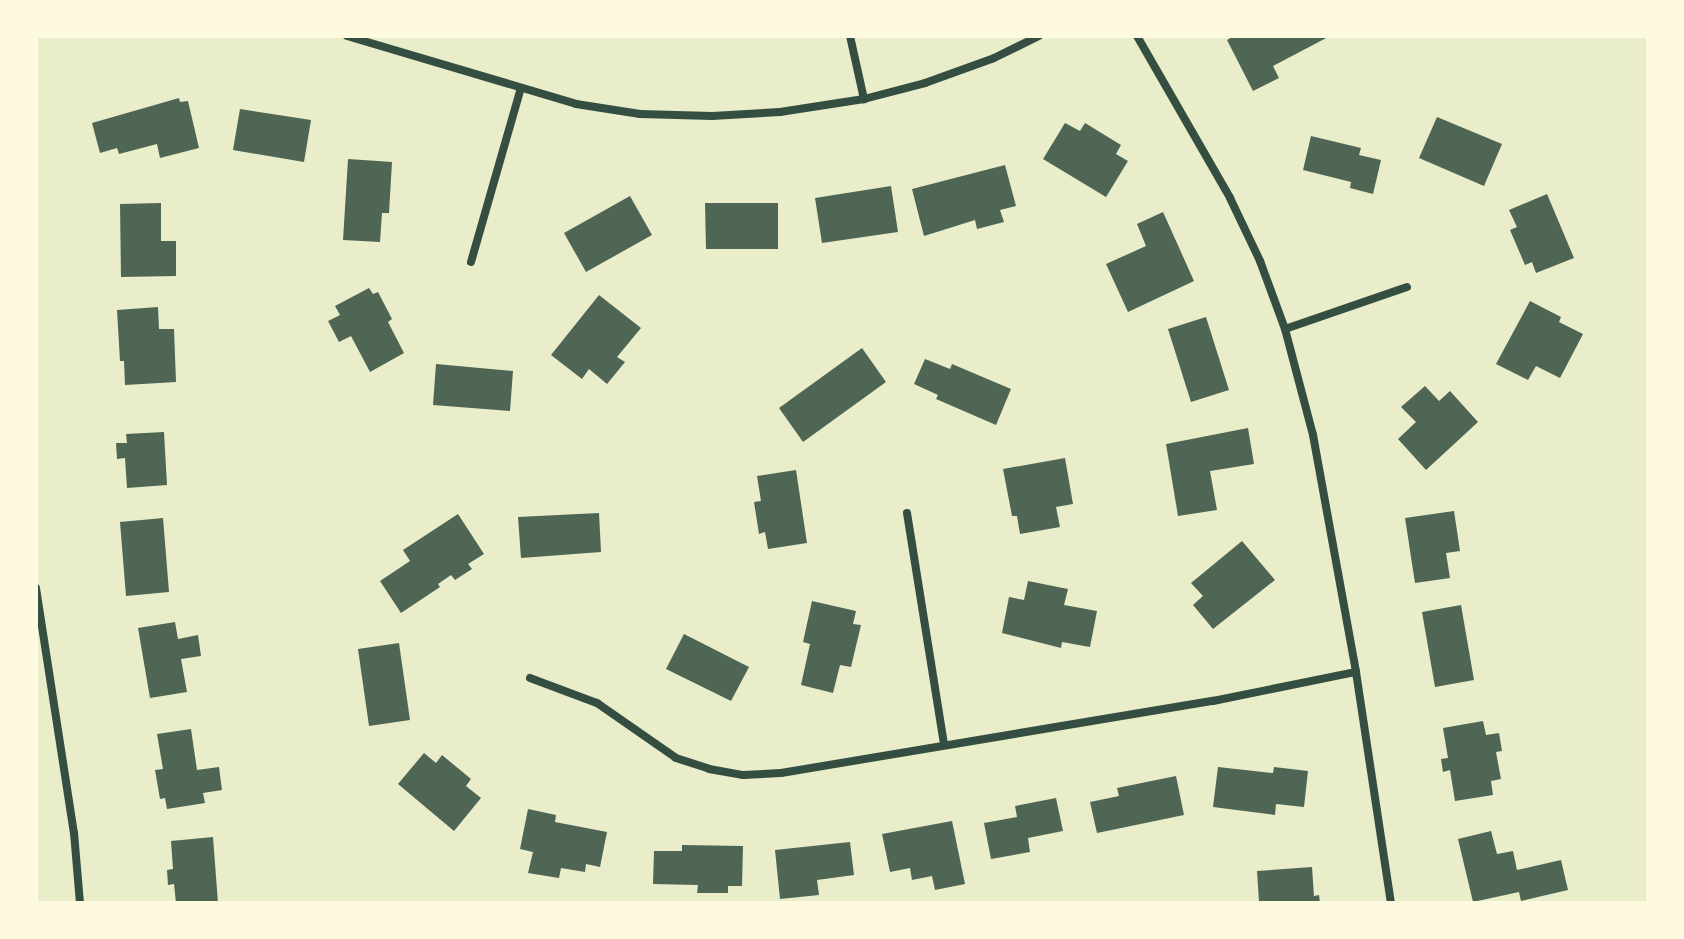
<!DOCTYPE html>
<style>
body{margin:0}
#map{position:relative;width:1684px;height:939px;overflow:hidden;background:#e9edc9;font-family:"Space Grotesk",sans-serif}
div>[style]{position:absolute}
.building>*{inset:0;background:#4f6655}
.minor>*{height:8px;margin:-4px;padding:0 4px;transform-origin:4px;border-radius:4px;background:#344e41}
span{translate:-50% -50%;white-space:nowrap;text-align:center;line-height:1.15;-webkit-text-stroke:6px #fefae0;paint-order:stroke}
.frame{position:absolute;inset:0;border:38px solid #fefae0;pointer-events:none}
</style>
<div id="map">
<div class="building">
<div style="clip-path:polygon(1234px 36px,1330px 36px,1273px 66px,1279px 78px,1253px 91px,1227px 40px)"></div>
<div style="clip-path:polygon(179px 98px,180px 102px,188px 101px,199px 148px,160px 158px,157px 144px,119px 154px,117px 148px,100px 153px,92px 123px)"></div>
<div style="clip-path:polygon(240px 109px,311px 120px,304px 162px,233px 150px)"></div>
<div style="clip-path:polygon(1437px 117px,1502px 144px,1484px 186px,1419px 158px)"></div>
<div style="clip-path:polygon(1065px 123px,1080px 131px,1085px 123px,1121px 145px,1116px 154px,1128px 161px,1106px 197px,1043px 159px)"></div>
<div style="clip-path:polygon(1311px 136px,1361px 148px,1359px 155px,1381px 160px,1373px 194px,1350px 188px,1351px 182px,1303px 170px)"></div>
<div style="clip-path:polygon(348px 159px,392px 162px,389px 213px,382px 213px,380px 242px,343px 240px)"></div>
<div style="clip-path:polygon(1005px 165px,1016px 206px,1000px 210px,1004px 222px,977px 229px,975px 220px,924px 236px,912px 189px)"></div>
<div style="clip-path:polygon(891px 186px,898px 232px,822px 243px,815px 198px)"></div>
<div style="clip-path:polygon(1547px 194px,1574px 258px,1536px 273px,1532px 262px,1525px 265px,1510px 230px,1517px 227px,1509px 210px)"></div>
<div style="clip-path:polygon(630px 196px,652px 235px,586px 272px,564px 233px)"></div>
<div style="clip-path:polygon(161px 203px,161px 241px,176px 241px,176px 276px,121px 277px,120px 204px)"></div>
<div style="clip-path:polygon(705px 203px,778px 203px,778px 249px,706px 249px)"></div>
<div style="clip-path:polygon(1163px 212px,1194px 281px,1128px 312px,1106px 264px,1146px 246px,1137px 224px)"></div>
<div style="clip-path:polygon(369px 288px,373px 294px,378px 292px,392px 319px,388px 322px,404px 353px,370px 372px,351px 336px,339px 342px,328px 321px,340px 315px,335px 306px)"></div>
<div style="clip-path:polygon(599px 295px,641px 328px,617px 357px,625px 362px,607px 384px,589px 369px,582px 379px,551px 355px)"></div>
<div style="clip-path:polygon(1530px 301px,1561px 317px,1559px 322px,1583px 334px,1560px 378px,1536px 366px,1528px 380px,1496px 364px)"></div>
<div style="clip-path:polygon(158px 307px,159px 329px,174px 329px,176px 382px,125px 385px,124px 361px,120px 361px,117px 310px)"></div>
<div style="clip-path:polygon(1206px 317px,1229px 390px,1191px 402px,1168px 329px)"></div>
<div style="clip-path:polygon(862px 348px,886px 382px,803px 442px,779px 408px)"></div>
<div style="clip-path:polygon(925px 359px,950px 369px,952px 364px,1011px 389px,996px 425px,936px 399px,938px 395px,914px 384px)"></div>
<div style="clip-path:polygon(436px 364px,513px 371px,510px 411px,433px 405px)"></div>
<div style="clip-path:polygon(1425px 386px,1439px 401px,1450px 391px,1478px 422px,1426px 470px,1398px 439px,1416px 422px,1401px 407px)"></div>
<div style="clip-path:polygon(1248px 428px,1254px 464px,1210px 471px,1217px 510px,1178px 516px,1166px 444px)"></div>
<div style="clip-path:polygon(164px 432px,167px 485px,127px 488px,125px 458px,117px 459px,116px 443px,127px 443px,126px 434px)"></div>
<div style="clip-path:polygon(1065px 458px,1073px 504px,1056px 507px,1060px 527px,1020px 534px,1017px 516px,1012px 516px,1003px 469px)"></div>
<div style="clip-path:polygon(796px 470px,807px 543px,768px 549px,765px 532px,759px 534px,754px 502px,761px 501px,757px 476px)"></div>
<div style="clip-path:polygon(1454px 511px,1460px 551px,1446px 553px,1450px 578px,1415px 583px,1405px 518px)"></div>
<div style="clip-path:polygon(599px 513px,601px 552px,521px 558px,518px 517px)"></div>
<div style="clip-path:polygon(458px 514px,484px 554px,468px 564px,472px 569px,455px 580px,451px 575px,438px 584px,440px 587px,401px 613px,380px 581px,410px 561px,403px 550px)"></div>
<div style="clip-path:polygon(163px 518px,169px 592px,126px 596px,120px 522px)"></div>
<div style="clip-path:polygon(1242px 541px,1275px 580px,1213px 629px,1193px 605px,1203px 596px,1191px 583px)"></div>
<div style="clip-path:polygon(1028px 581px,1068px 589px,1064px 605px,1097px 611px,1090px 647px,1062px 642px,1061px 648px,1002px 633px,1009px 597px,1024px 600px)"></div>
<div style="clip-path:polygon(812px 601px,856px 611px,853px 624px,861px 625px,851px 667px,840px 665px,833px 693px,801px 685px,810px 644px,803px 642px)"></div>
<div style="clip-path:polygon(1461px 605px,1474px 680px,1435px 687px,1422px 612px)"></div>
<div style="clip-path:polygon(175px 622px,178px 639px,198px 635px,201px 656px,181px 659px,187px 692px,150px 698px,138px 628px)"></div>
<div style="clip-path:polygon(684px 634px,749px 667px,731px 701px,666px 669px)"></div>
<div style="clip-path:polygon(399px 643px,410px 720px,369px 726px,358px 649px)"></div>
<div style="clip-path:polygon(1483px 721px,1486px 735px,1499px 733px,1502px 751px,1496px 752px,1501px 779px,1491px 781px,1493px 795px,1455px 801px,1450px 770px,1443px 772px,1441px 759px,1448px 758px,1443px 728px)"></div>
<div style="clip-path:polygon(191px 729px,197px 770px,219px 767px,222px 790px,203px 793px,205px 803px,167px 809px,165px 798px,160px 799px,155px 770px,163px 769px,157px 734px)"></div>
<div style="clip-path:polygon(424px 753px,436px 763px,442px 755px,471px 779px,466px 786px,481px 798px,454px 831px,398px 784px)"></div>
<div style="clip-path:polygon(1218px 767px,1273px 773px,1274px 767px,1308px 771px,1304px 807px,1276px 804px,1275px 815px,1213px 807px)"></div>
<div style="clip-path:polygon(1176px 776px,1184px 815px,1097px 833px,1090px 802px,1119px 796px,1117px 788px)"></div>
<div style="clip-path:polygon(1056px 798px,1063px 831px,1028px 838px,1030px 852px,991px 859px,984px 823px,1017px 817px,1015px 806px)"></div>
<div style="clip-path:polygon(528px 809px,556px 815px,555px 822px,607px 832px,600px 867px,586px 864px,585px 872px,561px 868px,559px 878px,528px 873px,533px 852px,520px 849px)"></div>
<div style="clip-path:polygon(952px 821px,965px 884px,935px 890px,932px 876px,912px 880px,910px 868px,890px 872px,882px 834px)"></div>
<div style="clip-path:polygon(1491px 831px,1497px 854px,1513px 851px,1517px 870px,1561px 860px,1568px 890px,1521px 901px,1519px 892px,1473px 902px,1458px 839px)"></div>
<div style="clip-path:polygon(213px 837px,218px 903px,176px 903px,174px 884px,168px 885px,167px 870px,173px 869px,171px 841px)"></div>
<div style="clip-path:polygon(850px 842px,854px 875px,817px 880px,819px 895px,780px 899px,775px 850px)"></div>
<div style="clip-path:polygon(682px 845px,743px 846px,742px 886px,728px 886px,728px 893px,697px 893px,698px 885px,653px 884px,654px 851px,682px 851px)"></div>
<div style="clip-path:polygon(1312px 867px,1314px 896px,1319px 895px,1320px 903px,1259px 902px,1257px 871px)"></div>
</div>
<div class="minor">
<div style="left:347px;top:36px;width:239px;rotate:16.5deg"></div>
<div style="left:576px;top:104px;width:65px;rotate:8.9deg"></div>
<div style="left:640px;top:114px;width:72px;rotate:1.6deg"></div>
<div style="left:712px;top:116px;width:68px;rotate:-3.4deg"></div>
<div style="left:780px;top:112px;width:85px;rotate:-8.8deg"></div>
<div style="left:864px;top:99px;width:63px;rotate:-14.7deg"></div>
<div style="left:925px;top:83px;width:73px;rotate:-19.9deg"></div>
<div style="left:994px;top:58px;width:50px;rotate:-26.1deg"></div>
<div style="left:850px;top:36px;width:65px;rotate:77.5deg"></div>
<div style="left:1137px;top:36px;width:187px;rotate:60.1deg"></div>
<div style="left:1230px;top:198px;width:70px;rotate:64.5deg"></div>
<div style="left:1260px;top:261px;width:72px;rotate:69.8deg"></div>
<div style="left:1285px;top:329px;width:110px;rotate:75.2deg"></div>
<div style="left:1313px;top:435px;width:241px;rotate:79.7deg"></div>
<div style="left:1356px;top:672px;width:234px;rotate:81.4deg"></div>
<div style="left:471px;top:262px;width:181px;rotate:-74deg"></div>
<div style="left:1285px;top:329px;width:129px;rotate:-19deg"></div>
<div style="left:907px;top:513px;width:234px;rotate:80.9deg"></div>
<div style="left:36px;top:588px;width:248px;rotate:81.2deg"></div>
<div style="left:74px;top:833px;width:70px;rotate:85.1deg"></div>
<div style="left:530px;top:678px;width:72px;rotate:20.5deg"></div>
<div style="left:597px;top:703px;width:96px;rotate:34.8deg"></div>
<div style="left:676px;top:758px;width:35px;rotate:18deg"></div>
<div style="left:709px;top:769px;width:35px;rotate:10deg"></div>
<div style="left:743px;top:775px;width:38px;rotate:-3deg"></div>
<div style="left:781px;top:773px;width:438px;rotate:-9.5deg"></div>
<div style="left:1213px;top:701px;width:146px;rotate:-11.5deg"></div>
</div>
<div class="frame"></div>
</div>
